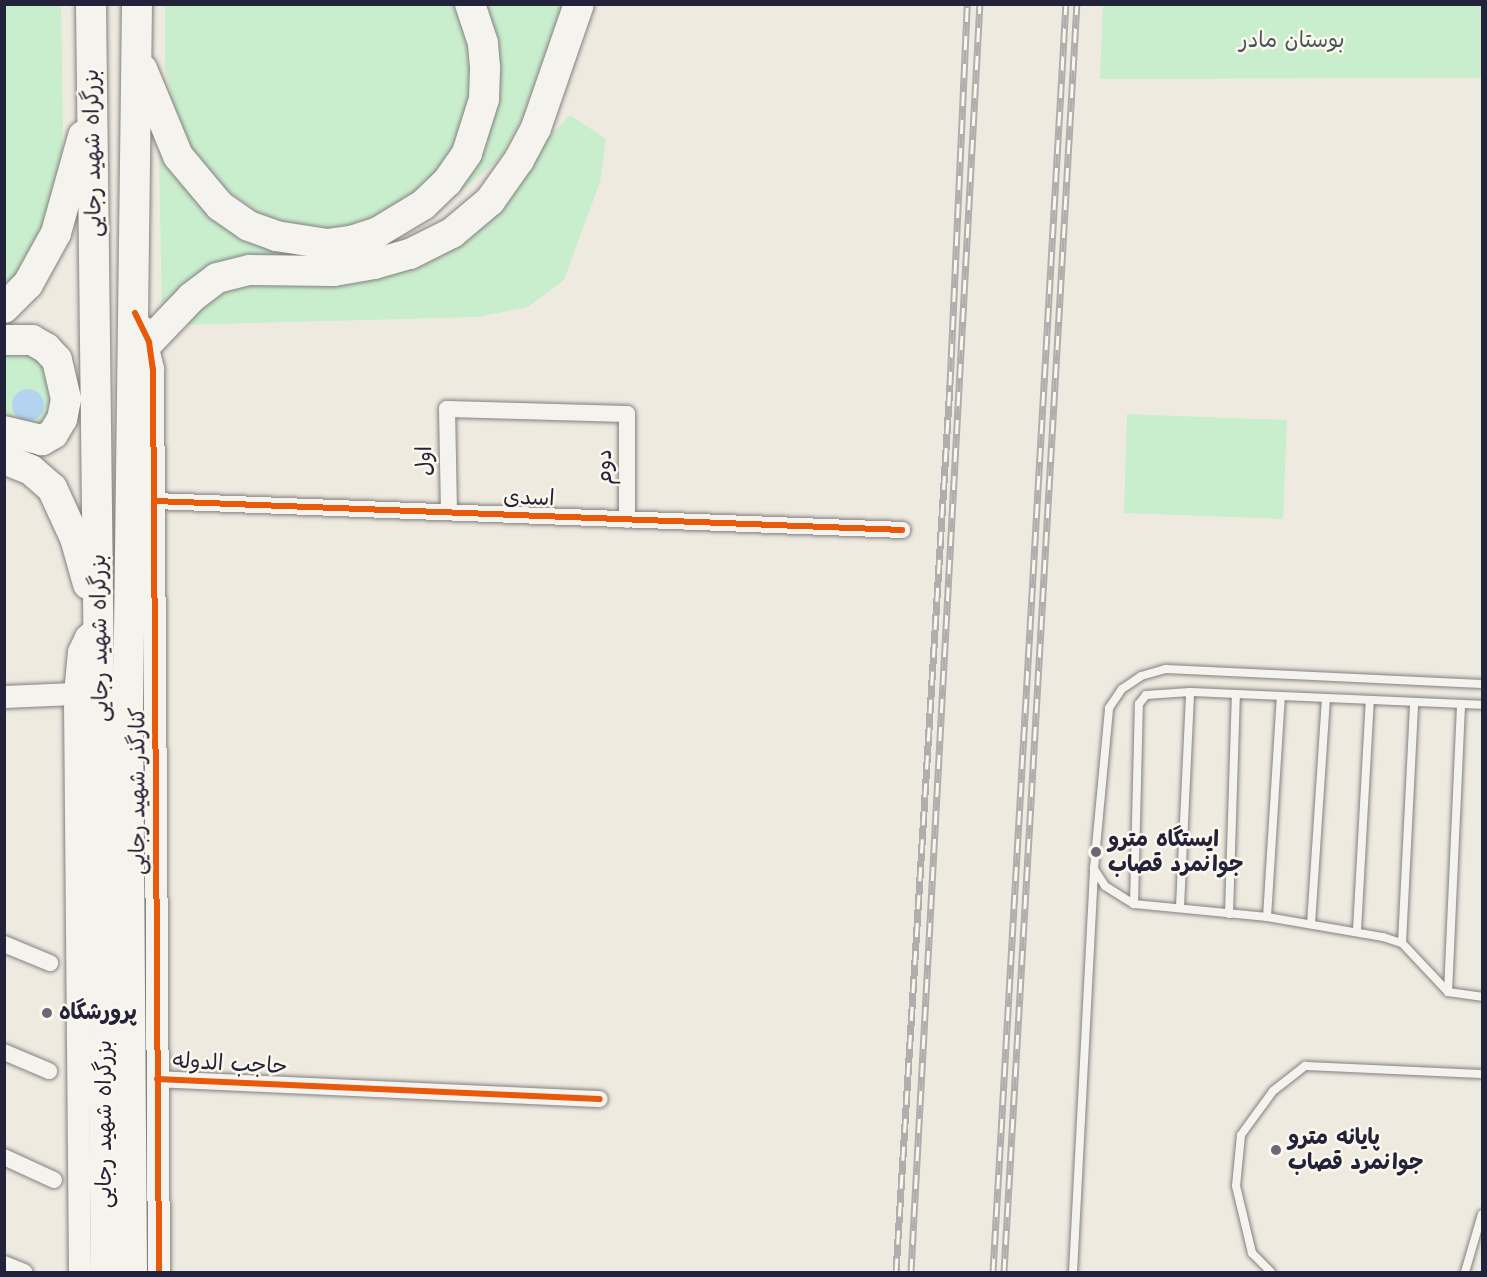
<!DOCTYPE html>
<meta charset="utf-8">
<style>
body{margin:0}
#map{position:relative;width:1487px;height:1277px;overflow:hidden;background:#efeae0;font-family:"Comic Neue","Playpen Sans Arabic",sans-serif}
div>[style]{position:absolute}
.green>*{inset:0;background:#c9eecd}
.water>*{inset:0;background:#b4d3ef}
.round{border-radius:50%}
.roads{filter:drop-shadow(0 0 2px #838081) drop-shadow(0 0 2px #838081)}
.lane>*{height:8px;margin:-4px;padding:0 4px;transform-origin:4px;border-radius:4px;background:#f5f3ee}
.street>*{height:16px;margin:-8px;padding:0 8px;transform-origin:8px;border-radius:8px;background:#f5f3ee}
.secondary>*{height:22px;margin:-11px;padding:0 11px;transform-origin:11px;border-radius:11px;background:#f5f3ee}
.highway>*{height:30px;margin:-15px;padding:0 15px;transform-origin:15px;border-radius:15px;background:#f5f3ee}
.rail>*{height:7px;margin-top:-3.5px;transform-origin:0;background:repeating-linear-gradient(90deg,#fbf7ec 0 14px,#afaead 0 28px);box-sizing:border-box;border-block:2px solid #afaead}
.cycleway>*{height:6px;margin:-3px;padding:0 3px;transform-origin:3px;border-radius:3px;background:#e8590c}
.dots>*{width:16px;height:16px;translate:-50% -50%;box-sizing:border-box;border:3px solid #fbf7ec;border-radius:50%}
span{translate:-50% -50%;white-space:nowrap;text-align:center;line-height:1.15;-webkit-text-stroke:5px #fbf7ec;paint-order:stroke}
.park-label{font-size:22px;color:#44565c}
.street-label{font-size:22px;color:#22223b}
.poi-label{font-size:22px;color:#22223b;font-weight:700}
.left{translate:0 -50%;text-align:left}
.frame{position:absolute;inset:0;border:6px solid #22223b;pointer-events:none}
</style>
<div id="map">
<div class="green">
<div style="clip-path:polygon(5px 5px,61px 5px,63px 124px,61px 181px,56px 206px,5px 295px)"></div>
<div style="clip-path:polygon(165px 5px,456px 5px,468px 39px,471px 82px,469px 114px,452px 155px,416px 197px,385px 216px,346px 229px,291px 228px,262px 216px,213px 179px,193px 157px,175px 114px,165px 67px)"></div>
<div style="clip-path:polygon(479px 5px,562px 5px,525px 112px,501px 157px,455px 196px,465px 177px)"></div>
<div style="clip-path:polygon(1103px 5px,1482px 5px,1482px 78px,1100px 79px)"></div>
<div style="clip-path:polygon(570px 115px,606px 139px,600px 182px,564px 280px,528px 307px,478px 317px,182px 325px,230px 284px,377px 274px,538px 148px)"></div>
<div style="clip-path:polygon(159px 150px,187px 188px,307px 256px,253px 258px,162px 322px)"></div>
<div style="clip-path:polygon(4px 350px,33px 354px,44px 363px,55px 411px,38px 428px,5px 425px)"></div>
<div style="clip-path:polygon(1127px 414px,1287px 420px,1283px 519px,1124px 513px)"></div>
</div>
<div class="water">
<div class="round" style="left:12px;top:389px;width:32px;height:32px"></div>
</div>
<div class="roads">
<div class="lane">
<div style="left:1094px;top:869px;width:20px;rotate:57deg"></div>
<div style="left:1105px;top:886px;width:34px;rotate:32deg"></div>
<div style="left:1134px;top:904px;width:134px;rotate:5.6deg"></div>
<div style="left:1267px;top:917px;width:118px;rotate:9.8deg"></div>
<div style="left:1383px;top:937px;width:20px;rotate:18deg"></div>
<div style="left:1402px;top:943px;width:67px;rotate:46.8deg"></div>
<div style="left:1448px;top:992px;width:34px;rotate:8deg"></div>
<div style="left:1134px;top:904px;width:200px;rotate:-88.6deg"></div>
<div style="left:1139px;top:704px;width:11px;rotate:-52deg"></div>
<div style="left:1146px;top:695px;width:44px;rotate:-3.9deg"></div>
<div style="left:1190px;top:692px;width:292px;rotate:2.5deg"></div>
<div style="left:1180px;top:907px;width:215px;rotate:-87.3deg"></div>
<div style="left:1229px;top:914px;width:219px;rotate:-88.2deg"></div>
<div style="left:1267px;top:917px;width:221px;rotate:-86.4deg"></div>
<div style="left:1311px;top:924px;width:226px;rotate:-86.2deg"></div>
<div style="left:1357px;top:930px;width:230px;rotate:-86.8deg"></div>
<div style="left:1402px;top:943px;width:241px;rotate:-87.1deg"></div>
<div style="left:1448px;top:992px;width:287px;rotate:-87.4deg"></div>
<div style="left:1073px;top:1272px;width:405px;rotate:-87deg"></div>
<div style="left:1094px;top:868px;width:161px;rotate:-84.6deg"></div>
<div style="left:1109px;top:708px;width:23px;rotate:-56deg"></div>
<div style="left:1122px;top:689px;width:23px;rotate:-34deg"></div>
<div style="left:1141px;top:676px;width:26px;rotate:-16deg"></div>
<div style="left:1166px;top:669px;width:316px;rotate:2.7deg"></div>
<div style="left:1271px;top:1272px;width:27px;rotate:-135deg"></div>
<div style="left:1252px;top:1253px;width:69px;rotate:-103.4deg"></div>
<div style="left:1236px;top:1186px;width:51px;rotate:-84.4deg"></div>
<div style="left:1241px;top:1135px;width:54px;rotate:-54deg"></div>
<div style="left:1273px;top:1091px;width:41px;rotate:-38deg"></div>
<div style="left:1305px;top:1066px;width:177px;rotate:2.6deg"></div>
<div style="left:1465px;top:1272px;width:60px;rotate:-73.7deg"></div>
</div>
<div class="street">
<div style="left:155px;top:501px;width:748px;rotate:2.22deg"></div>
<div style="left:449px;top:512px;width:103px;rotate:-91.1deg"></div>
<div style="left:447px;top:409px;width:180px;rotate:1.6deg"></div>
<div style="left:627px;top:414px;width:106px;rotate:90deg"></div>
<div style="left:4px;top:944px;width:50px;rotate:22.4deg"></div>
<div style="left:4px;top:1052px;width:49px;rotate:22.9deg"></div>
<div style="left:157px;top:1079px;width:443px;rotate:2.6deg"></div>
<div style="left:4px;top:1157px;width:55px;rotate:24.7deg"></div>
<div style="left:4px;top:1264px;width:22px;rotate:22deg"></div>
</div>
<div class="secondary">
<div style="left:143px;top:327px;width:43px;rotate:76.6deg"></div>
<div style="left:153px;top:369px;width:903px;rotate:89.62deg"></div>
<div style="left:4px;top:697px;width:71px;rotate:-2.4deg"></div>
<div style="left:80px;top:1272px;width:578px;rotate:-90.5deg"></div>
<div style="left:75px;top:694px;width:42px;rotate:-84.6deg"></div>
<div style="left:79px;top:652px;width:17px;rotate:-65deg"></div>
<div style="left:86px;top:637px;width:18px;rotate:-43deg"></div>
</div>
<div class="highway">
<div style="left:91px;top:4px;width:1268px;rotate:89.32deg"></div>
<div style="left:142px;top:69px;width:94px;rotate:67.5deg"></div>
<div style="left:178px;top:156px;width:65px;rotate:50deg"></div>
<div style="left:220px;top:206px;width:35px;rotate:35deg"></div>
<div style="left:249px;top:226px;width:29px;rotate:20deg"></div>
<div style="left:276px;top:236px;width:52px;rotate:8.9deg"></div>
<div style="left:327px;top:244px;width:27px;rotate:-8deg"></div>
<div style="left:354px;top:240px;width:25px;rotate:-18deg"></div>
<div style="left:378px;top:232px;width:52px;rotate:-31deg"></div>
<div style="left:423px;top:205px;width:33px;rotate:-44deg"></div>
<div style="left:447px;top:182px;width:35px;rotate:-55deg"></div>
<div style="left:467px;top:153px;width:57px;rotate:-72.5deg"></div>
<div style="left:484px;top:99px;width:32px;rotate:-88deg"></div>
<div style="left:485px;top:67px;width:24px;rotate:-95deg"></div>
<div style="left:483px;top:43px;width:41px;rotate:-108.4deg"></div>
<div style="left:4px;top:308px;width:34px;rotate:-45deg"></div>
<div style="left:28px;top:284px;width:58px;rotate:-61.2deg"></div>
<div style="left:56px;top:233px;width:101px;rotate:-74.4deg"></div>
<div style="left:4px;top:340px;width:28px"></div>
<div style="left:32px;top:340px;width:16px;rotate:30deg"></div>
<div style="left:46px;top:348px;width:16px;rotate:47deg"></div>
<div style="left:57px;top:360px;width:40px;rotate:77deg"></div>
<div style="left:66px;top:399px;width:20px;rotate:101deg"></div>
<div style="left:62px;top:419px;width:17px;rotate:121deg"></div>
<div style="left:53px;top:434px;width:13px;rotate:151deg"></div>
<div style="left:42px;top:440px;width:39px;rotate:-167deg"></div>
<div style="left:149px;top:342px;width:62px;rotate:-46.3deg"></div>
<div style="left:192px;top:297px;width:31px;rotate:-37deg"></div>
<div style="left:217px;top:278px;width:34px;rotate:-14deg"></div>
<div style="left:250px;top:270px;width:84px;rotate:0.7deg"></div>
<div style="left:334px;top:271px;width:41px;rotate:-9.9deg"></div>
<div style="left:374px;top:264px;width:37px;rotate:-16deg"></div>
<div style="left:410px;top:254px;width:47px;rotate:-26.6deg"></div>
<div style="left:452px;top:233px;width:50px;rotate:-40.1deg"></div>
<div style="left:490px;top:201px;width:50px;rotate:-54.7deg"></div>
<div style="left:519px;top:160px;width:36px;rotate:-62deg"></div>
<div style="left:536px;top:128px;width:131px;rotate:-70.9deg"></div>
<div style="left:4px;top:459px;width:29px;rotate:22deg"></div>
<div style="left:31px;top:470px;width:28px;rotate:41deg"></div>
<div style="left:52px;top:488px;width:55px;rotate:65.3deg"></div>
<div style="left:75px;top:538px;width:48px;rotate:74.2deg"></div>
<div style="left:132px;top:1272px;width:561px;rotate:-90.41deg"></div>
<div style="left:128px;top:711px;width:707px;rotate:-89.27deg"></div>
</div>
</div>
<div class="rail">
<div style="left:896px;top:1272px;width:889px;rotate:-86.52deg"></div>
<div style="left:950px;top:385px;width:381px;rotate:-87.4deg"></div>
<div style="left:911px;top:1272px;width:1270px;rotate:-86.89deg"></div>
<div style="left:993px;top:1272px;width:1270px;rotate:-86.71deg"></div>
<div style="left:1004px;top:1272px;width:1270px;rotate:-86.71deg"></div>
</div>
<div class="cycleway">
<div style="left:135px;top:313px;width:32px;rotate:64deg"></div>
<div style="left:149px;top:342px;width:27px;rotate:82deg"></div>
<div style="left:153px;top:369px;width:903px;rotate:89.62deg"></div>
<div style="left:155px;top:501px;width:748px;rotate:2.22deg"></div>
<div style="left:157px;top:1079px;width:443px;rotate:2.6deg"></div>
</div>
<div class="dots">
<div style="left:1096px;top:852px;background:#6a6875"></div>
<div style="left:47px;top:1013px;background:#6a6875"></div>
<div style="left:1276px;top:1150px;background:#6a6875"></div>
</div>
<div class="park-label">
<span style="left:1292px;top:41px">بوستان مادر</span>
</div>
<div class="street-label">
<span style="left:93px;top:153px;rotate:-91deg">بزرگراه شهید رجایی</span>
<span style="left:425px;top:461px;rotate:-91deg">اول</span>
<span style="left:605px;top:467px;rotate:-90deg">دوم</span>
<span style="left:529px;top:498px;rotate:2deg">اسدی</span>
<span style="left:100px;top:638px;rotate:-91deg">بزرگراه شهید رجایی</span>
<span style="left:138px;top:791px;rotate:-90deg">کنارگذر شهید رجایی</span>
<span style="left:230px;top:1064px;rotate:3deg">حاجب الدوله</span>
<span style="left:105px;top:1124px;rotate:-90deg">بزرگراه شهید رجایی</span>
</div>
<div class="poi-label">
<span class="left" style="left:1108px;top:852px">ایستگاه مترو<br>جوانمرد قصاب</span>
<span class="left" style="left:59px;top:1013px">پرورشگاه</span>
<span class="left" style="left:1288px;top:1150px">پایانه مترو<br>جوانمرد قصاب</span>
</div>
<div class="frame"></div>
</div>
